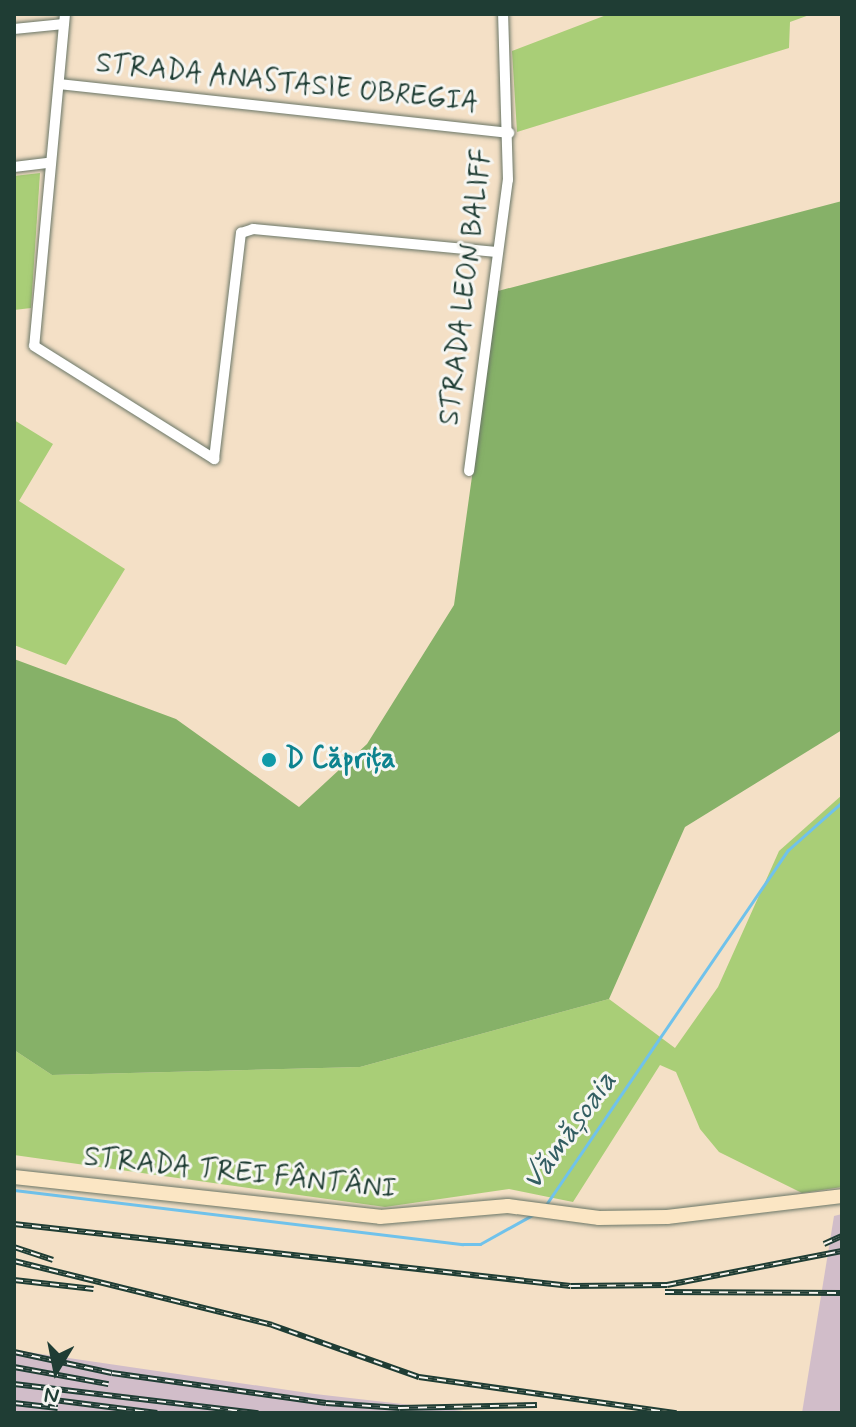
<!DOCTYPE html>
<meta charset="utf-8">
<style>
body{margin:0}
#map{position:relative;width:856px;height:1427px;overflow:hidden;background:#f4e0c6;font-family:Mynerve,sans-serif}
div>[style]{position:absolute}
.industrial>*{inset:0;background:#d1bdc9}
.green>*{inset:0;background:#a9ce77}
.forest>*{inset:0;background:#86b168}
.stream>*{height:3px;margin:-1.5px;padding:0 1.5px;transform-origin:1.5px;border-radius:1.5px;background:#70c2eb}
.roads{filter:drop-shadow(0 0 2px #6a7667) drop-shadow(0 0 2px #6a7667)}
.street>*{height:10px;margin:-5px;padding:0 5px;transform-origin:5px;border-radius:5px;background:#fff}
.secondary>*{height:14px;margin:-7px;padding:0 7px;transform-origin:7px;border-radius:7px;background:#fbe6c4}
.rail>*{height:6px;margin-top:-3px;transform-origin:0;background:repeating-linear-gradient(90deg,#f6f6f2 0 9px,#1f3d34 0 18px);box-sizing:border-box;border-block:2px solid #1f3d34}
.dots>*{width:22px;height:22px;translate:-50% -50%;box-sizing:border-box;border:4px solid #f6f6f2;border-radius:50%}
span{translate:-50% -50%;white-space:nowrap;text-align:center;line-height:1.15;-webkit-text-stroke:6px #f6f6f2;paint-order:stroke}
.street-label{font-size:28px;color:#1f3d34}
.culture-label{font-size:28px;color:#0d838f;font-weight:700}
.left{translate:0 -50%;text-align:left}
.water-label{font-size:30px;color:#335e62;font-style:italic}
.frame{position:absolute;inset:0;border:16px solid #1f3d34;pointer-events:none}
.north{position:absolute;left:16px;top:1331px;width:80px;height:80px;-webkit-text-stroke:6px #f6f6f2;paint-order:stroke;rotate:190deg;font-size:22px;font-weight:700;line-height:32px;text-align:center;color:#1f3d34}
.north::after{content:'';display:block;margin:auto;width:28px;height:36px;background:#1f3d34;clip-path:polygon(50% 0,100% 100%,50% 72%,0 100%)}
</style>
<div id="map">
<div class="industrial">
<div style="clip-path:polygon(842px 1214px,842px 1413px,802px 1413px,834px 1216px)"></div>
<div style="clip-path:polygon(14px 1350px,315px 1394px,481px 1413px,14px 1413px)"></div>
</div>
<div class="green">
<div style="clip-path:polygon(609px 14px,812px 14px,790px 22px,789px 48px,517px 132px,512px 51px)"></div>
<div style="clip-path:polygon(40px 173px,31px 308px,14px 310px,14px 176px)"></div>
<div style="clip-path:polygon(14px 420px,53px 444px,19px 501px,125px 569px,66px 665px,14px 645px)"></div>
<div style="clip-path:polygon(842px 795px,842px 1187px,802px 1193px,719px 1152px,700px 1129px,676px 1072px,660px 1065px,573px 1202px,509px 1189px,385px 1207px,14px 1155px,14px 1050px,52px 1075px,360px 1067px,609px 999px,675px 1048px,718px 987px,779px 851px)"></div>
</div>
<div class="forest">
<div style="clip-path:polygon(842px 201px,842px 730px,685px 827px,609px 999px,360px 1067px,52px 1075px,14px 1050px,14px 659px,176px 719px,299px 807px,367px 744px,454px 605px,498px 291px)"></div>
</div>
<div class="stream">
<div style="left:14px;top:1190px;width:452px;rotate:6.9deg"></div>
<div style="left:463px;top:1244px;width:17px"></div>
<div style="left:480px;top:1244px;width:60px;rotate:-29.1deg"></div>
<div style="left:545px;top:1206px;width:431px;rotate:-55.7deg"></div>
<div style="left:788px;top:850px;width:72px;rotate:-41.6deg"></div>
</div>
<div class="roads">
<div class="street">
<div style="left:65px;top:14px;width:333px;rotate:95.3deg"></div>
<div style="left:34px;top:346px;width:213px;rotate:32.1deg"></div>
<div style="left:214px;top:459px;width:228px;rotate:-83.2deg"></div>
<div style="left:241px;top:233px;width:13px;rotate:-18deg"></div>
<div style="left:253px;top:229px;width:245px;rotate:5.4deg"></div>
<div style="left:14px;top:29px;width:50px;rotate:-5.7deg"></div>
<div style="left:59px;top:84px;width:453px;rotate:6.2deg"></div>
<div style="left:14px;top:167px;width:35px;rotate:-7deg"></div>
<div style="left:469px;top:471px;width:294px;rotate:-82.4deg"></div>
<div style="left:508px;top:180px;width:166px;rotate:-91.7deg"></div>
</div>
<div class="secondary">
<div style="left:14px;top:1177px;width:368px;rotate:6.2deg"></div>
<div style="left:380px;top:1217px;width:128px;rotate:-4.9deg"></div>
<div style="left:508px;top:1206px;width:92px;rotate:7.5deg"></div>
<div style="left:599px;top:1218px;width:68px;rotate:-0.8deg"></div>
<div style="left:667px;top:1217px;width:176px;rotate:-6.8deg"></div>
</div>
</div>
<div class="rail">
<div style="left:14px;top:1224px;width:560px;rotate:6.35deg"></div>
<div style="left:571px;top:1286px;width:96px;rotate:-0.6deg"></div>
<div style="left:667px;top:1285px;width:178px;rotate:-11deg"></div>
<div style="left:824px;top:1244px;width:20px;rotate:-24deg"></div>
<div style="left:14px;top:1247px;width:41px;rotate:18.4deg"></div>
<div style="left:14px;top:1261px;width:266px;rotate:13.9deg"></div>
<div style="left:272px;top:1325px;width:156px;rotate:19.5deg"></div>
<div style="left:419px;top:1377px;width:260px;rotate:8deg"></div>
<div style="left:14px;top:1280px;width:80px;rotate:6.5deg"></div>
<div style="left:665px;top:1292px;width:177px;rotate:0.3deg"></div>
<div style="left:14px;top:1352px;width:100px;rotate:12.1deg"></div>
<div style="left:112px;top:1373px;width:216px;rotate:8deg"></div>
<div style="left:326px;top:1403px;width:74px;rotate:3.9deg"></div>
<div style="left:400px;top:1408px;width:137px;rotate:-1.3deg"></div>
<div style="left:14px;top:1367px;width:96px;rotate:10.3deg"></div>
<div style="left:14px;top:1384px;width:246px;rotate:6.8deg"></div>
<div style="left:46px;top:1399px;width:112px;rotate:7.2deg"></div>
<div style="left:14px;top:1403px;width:44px;rotate:6.5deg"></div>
</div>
<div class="dots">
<div style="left:269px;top:760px;background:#0f9aa8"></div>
</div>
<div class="street-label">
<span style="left:287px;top:84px;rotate:6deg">STRADA ANASTASIE OBREGIA</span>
<span style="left:467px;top:287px;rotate:-83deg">STRADA LEON BALIFF</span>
<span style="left:240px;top:1174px;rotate:6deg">STRADA TREI FÂNTÂNI</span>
</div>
<div class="culture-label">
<span class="left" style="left:285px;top:760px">D Căprița</span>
</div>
<div class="water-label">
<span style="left:570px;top:1131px;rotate:-54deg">Vămășoaia</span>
</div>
<div class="frame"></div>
<div class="north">N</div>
</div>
